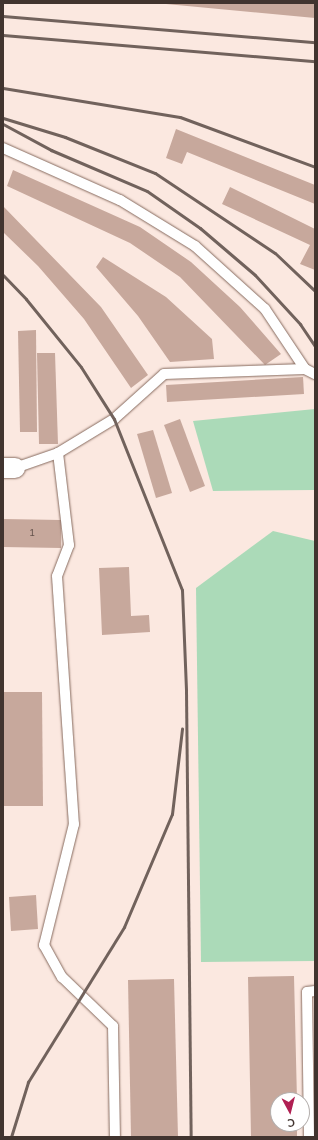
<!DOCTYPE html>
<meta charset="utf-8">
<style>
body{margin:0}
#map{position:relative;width:318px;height:1140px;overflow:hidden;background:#fbe8e0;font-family:Mulish,sans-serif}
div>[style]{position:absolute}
.green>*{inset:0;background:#abdab8}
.building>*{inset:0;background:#c7a89c}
.roads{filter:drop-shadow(0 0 1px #876b5f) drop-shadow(0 0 1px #876b5f)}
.lane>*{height:10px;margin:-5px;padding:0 5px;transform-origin:5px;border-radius:5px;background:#fff}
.street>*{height:20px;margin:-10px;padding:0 10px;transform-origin:10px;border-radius:10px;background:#fff}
.rail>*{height:3px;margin:-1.5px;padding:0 1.5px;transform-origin:1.5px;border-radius:1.5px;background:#71625c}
span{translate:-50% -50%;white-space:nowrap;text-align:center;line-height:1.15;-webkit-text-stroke:3px #fff;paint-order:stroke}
.number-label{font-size:10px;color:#62514a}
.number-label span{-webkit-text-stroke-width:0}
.frame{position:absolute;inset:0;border:4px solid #41342f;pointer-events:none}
.north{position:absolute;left:270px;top:1092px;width:40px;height:40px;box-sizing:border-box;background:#fff;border:1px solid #b3aeac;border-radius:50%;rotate:173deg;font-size:11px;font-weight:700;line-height:16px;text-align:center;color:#41342f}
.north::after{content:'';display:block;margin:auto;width:14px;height:18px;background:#b02053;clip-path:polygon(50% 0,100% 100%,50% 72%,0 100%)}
</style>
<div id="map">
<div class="green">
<div style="clip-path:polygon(315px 409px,315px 490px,213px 491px,193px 421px)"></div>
<div style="clip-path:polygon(273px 531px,315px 541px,315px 961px,201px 962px,196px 588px)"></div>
</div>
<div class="building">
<div style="clip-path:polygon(166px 3px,315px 3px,315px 18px,166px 4px)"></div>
<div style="clip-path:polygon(176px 129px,315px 185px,315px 204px,187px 152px,182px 164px,166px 158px)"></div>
<div style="clip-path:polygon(13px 170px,140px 227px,191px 262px,240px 307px,281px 354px,265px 365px,180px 277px,130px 243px,7px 186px)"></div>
<div style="clip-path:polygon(230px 187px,315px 229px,315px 270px,300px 264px,310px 245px,222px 204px)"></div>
<div style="clip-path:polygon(3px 206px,101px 307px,148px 375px,131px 388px,84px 319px,38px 266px,3px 232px)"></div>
<div style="clip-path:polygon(103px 257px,166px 297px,212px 339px,214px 359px,170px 362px,138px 316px,96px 267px)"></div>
<div style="clip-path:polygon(36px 330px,37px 432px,20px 432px,18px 331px)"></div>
<div style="clip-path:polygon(37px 353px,55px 353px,58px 444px,39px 444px)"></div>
<div style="clip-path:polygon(303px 377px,304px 394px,167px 402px,166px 385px)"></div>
<div style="clip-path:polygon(180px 419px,205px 486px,190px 492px,164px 425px)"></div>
<div style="clip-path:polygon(153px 430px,172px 493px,156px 498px,137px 434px)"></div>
<div style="clip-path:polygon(3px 519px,61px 520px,61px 548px,3px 547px)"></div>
<div style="clip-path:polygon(129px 567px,131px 616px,149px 615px,150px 632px,102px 635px,99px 568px)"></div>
<div style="clip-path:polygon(3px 692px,42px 692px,43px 806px,4px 806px)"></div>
<div style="clip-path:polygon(36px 895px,38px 929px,11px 931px,9px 897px)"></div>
<div style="clip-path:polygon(294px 976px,297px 1100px,278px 1100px,278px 1124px,297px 1124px,297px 1137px,251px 1137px,248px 977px)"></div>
<div style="clip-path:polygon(174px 979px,178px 1137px,131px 1137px,128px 980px)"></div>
</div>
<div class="roads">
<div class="lane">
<div style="left:3px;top:148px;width:128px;rotate:24deg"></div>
<div style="left:120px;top:200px;width:88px;rotate:31.5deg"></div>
<div style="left:195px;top:246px;width:94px;rotate:42deg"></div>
<div style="left:265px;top:309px;width:72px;rotate:56.3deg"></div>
<div style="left:58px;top:453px;width:93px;rotate:83.2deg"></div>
<div style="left:69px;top:545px;width:33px;rotate:111deg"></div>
<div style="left:57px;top:576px;width:249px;rotate:86.1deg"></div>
<div style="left:74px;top:824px;width:125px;rotate:103.9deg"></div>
<div style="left:44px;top:945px;width:37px;rotate:61deg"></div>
<div style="left:62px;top:977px;width:71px;rotate:43.9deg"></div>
<div style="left:113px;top:1026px;width:111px;rotate:89deg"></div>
<div style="left:15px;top:468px;width:46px;rotate:-19.2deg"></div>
<div style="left:58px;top:453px;width:66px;rotate:-31.3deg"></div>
<div style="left:114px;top:419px;width:67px;rotate:-42deg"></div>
<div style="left:164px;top:374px;width:141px;rotate:-2deg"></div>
<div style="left:305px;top:369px;width:11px;rotate:27deg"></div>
<div style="left:309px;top:1137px;width:145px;rotate:-90.8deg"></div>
<div style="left:307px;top:992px;width:8px;rotate:-7deg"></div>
</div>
<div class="street">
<div style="left:3px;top:468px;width:12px"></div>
</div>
</div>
<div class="rail">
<div style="left:3px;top:16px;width:313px;rotate:4.8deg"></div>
<div style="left:3px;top:35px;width:313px;rotate:4.8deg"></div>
<div style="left:3px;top:88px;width:179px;rotate:9.3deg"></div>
<div style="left:180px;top:117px;width:144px;rotate:20.3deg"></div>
<div style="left:3px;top:118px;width:65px;rotate:17deg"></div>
<div style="left:65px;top:137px;width:97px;rotate:21.8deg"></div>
<div style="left:155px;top:173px;width:144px;rotate:33.7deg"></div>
<div style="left:275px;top:253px;width:55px;rotate:43.5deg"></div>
<div style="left:3px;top:124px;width:55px;rotate:28.4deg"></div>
<div style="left:51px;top:150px;width:104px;rotate:23.1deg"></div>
<div style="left:147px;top:191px;width:65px;rotate:34.9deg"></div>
<div style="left:200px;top:228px;width:72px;rotate:40.5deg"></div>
<div style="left:255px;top:275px;width:67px;rotate:47.4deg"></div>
<div style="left:300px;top:324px;width:27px;rotate:56deg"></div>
<div style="left:3px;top:275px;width:33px;rotate:46deg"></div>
<div style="left:26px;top:299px;width:87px;rotate:51deg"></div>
<div style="left:81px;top:367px;width:62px;rotate:57.6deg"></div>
<div style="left:114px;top:419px;width:184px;rotate:68.3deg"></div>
<div style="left:182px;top:590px;width:101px;rotate:87.7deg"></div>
<div style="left:186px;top:691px;width:446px;rotate:89.4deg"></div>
<div style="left:11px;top:1137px;width:58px;rotate:-72.8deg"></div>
<div style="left:28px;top:1082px;width:182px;rotate:-58.2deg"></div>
<div style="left:124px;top:927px;width:123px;rotate:-67deg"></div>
<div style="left:172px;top:814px;width:86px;rotate:-83.3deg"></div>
</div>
<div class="number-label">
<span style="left:32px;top:533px">1</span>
</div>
<div class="frame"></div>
<div class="north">С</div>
</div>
